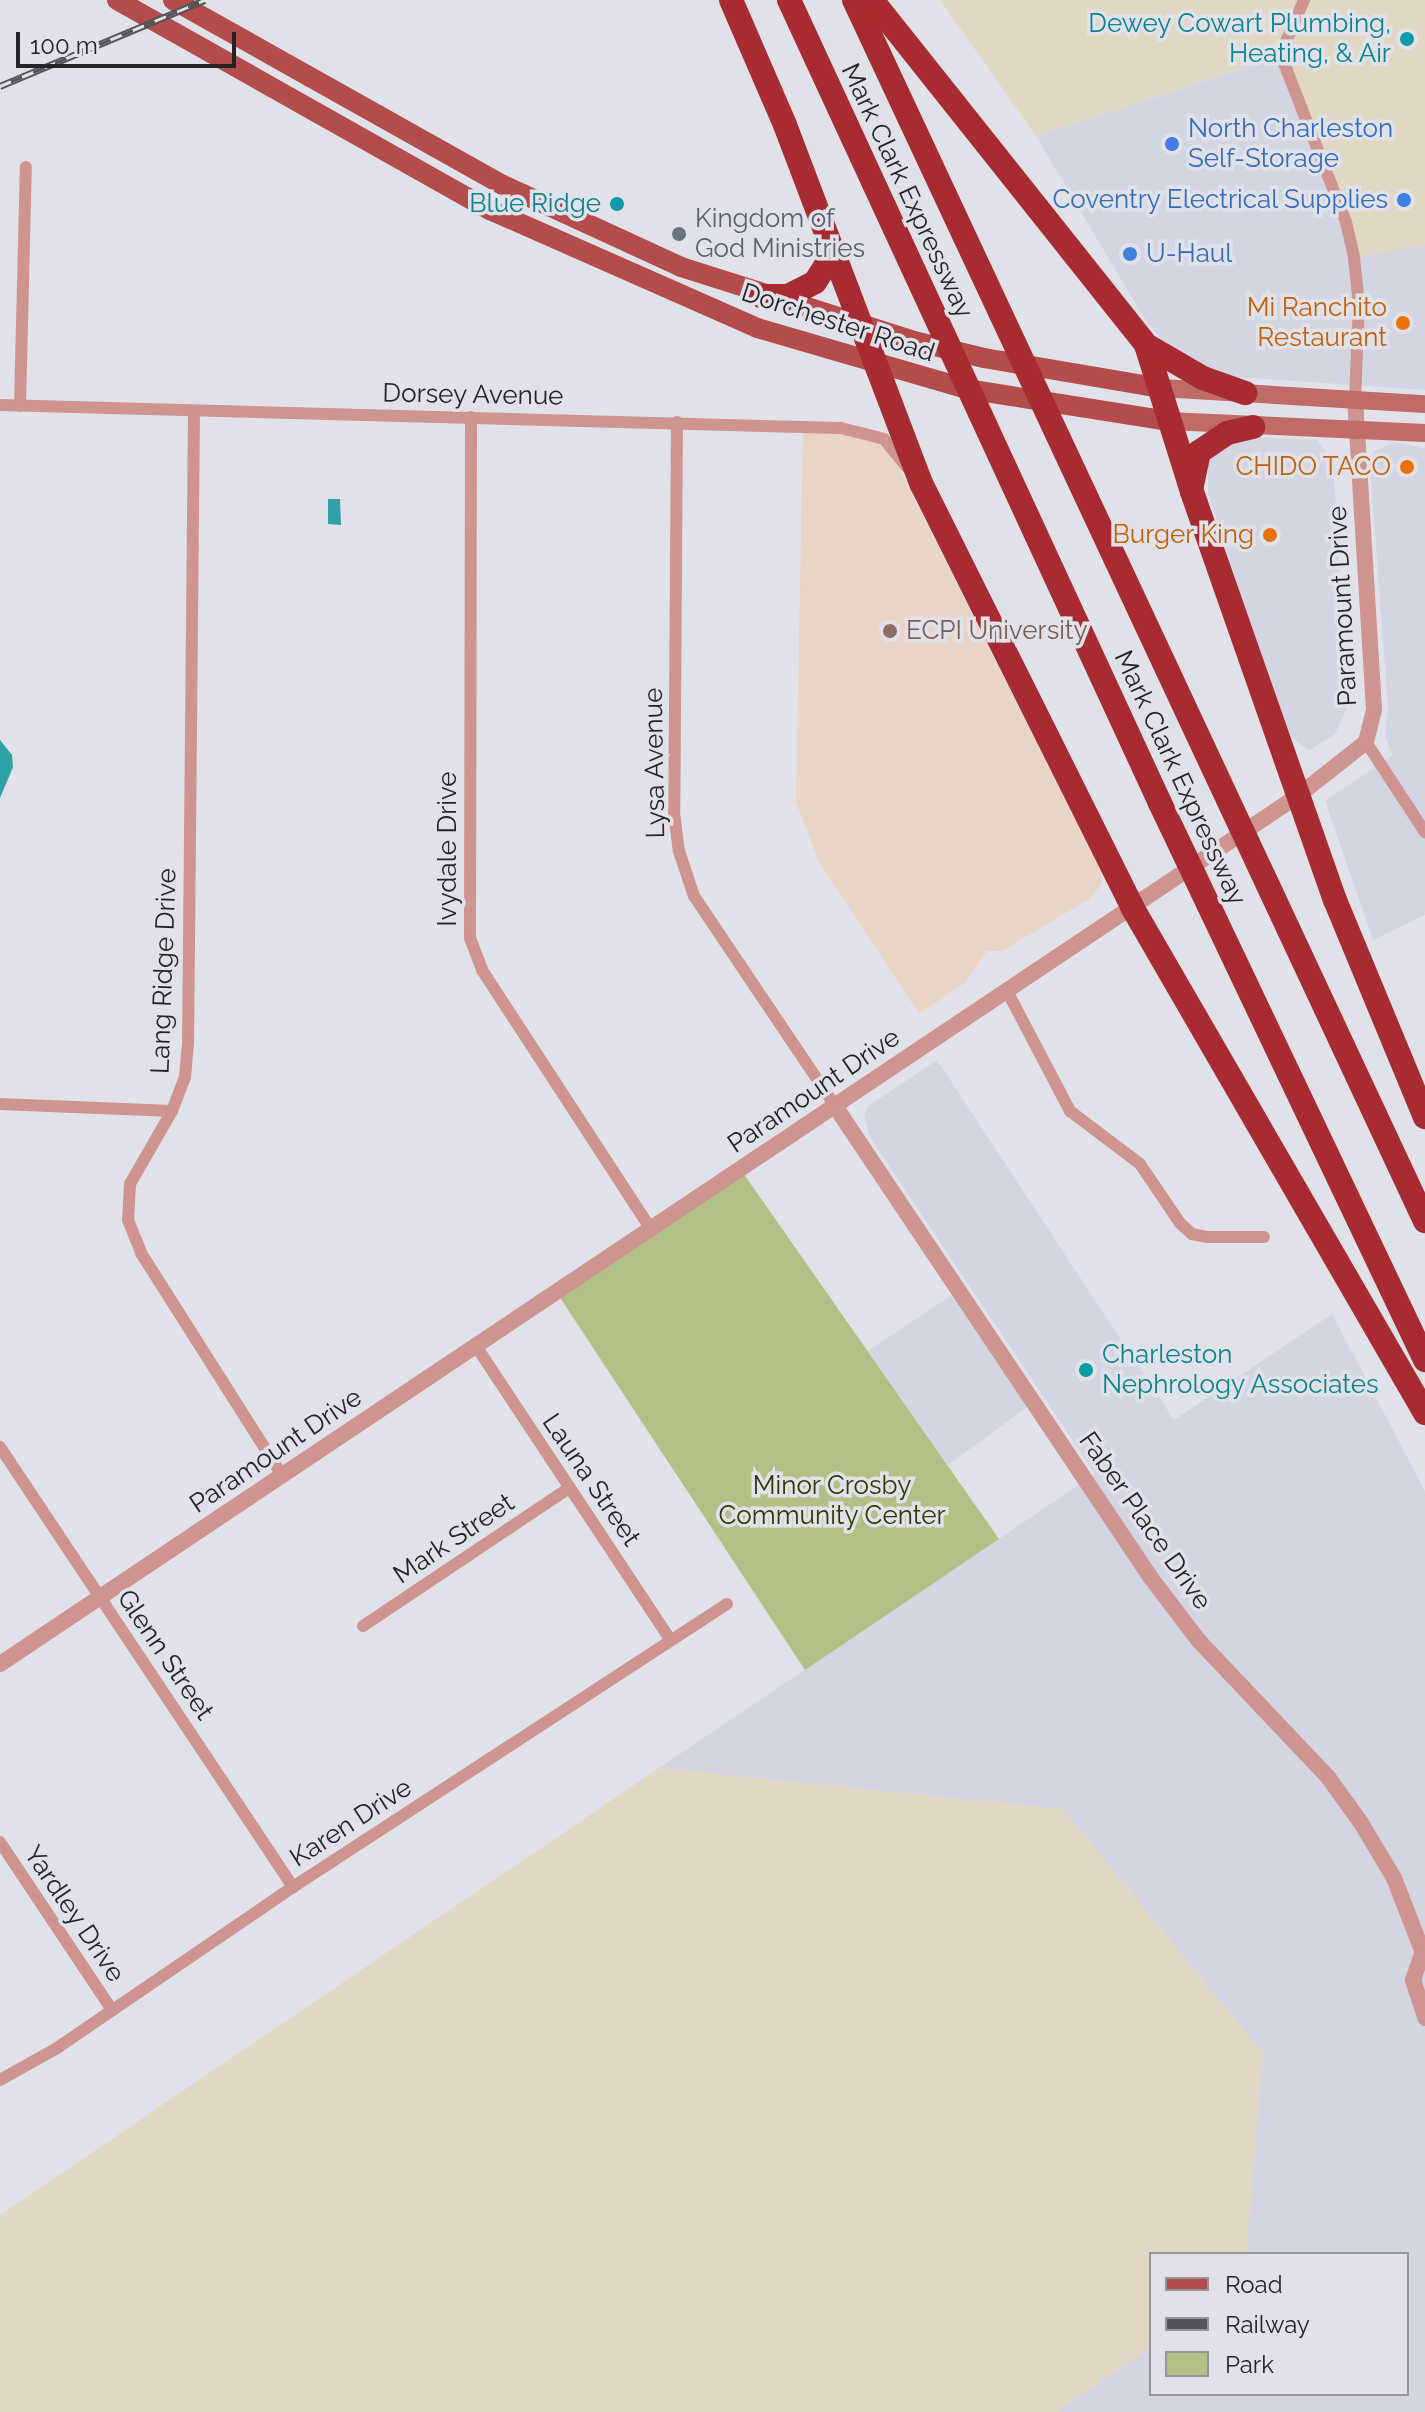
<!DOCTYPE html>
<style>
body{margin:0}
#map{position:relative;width:1425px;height:2412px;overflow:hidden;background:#e1e2e9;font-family:Raleway,sans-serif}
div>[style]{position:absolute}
.built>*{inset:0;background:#d3d5e3}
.industrial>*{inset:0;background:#e1d8c3}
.education>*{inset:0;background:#e9d4c6}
.green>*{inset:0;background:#b1c186}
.water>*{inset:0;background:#2ea2a6}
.minor>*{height:12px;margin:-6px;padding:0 6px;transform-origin:6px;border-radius:6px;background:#ce9490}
.tertiary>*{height:16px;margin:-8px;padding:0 8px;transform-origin:8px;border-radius:8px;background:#ce9490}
.secondary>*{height:18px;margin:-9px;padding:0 9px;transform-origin:9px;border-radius:9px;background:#c06b67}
.primary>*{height:20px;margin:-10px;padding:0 10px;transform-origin:10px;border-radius:10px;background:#b34c4a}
.motorway>*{height:24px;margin:-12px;padding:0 12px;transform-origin:12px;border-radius:12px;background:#a72b30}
.rail>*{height:7px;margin-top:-3.5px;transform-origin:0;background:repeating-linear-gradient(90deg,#e1e2e9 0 12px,#545558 0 24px);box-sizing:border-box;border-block:2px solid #545558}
.dots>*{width:22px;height:22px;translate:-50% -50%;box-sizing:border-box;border:4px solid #e1e2e9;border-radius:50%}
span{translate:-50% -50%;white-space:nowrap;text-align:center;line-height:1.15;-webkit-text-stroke:7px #e1e2e9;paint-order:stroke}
.culture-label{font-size:26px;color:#0d838f}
.right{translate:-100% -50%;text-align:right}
.left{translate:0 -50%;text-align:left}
.shop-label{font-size:26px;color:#366cbe}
.street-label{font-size:26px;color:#232426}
.worship-label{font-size:26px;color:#5b616d}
.food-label{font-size:26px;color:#c56008}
.education-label{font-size:26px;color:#785e54}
.park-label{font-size:26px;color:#2f3900}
.legend{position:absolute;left:1149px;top:2252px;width:260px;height:144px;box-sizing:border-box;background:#e1e2e9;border:2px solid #95969b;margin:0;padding:10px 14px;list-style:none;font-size:24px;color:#232426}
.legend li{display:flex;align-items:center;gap:16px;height:40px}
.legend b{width:40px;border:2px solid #95969b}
.scale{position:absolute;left:16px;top:32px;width:220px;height:36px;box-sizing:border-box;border:4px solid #232426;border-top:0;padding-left:10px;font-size:24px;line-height:28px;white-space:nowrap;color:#232426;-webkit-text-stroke:6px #e1e2e9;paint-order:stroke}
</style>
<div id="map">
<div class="built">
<div style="clip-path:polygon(1284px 55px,1425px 243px,1425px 390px,1236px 377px,1177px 360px,1142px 315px,1036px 136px)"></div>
<div style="clip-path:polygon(1244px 437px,1317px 440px,1333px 459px,1348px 705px,1335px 734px,1309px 751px,1283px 730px,1208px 492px,1208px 457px)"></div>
<div style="clip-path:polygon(1395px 442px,1425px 448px,1425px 915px,1373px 940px,1325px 801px,1393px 755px,1385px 737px,1388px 707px,1370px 467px,1373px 452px)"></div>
<div style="clip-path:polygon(937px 1060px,1174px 1420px,1332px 1314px,1425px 1491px,1425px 2412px,1056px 2412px,1151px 2347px,1151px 2394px,1407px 2394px,1407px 2254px,1246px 2254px,1263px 2053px,1063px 1809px,659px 1768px,1095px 1474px,871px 1139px,864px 1117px,867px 1107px)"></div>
<div style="clip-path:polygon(961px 1289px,1034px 1402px,948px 1465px,868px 1351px)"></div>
</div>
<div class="industrial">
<div style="clip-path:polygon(940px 0,1425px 0,1425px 245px,1354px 258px,1283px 55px,1036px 136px)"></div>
<div style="clip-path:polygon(659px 1768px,1063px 1809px,1263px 2053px,1246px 2254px,1151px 2254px,1151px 2347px,1056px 2412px,0 2412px,0 2215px)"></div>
</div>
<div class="education">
<div style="clip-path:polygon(803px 426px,884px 439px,1100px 870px,1102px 884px,1089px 899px,1002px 951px,987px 951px,966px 982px,919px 1014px,819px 862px,796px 802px)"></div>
</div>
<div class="green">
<div style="clip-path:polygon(741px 1170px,999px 1539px,805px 1670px,557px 1293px)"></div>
</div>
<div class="water">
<div style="clip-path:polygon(328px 499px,340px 499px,341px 525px,328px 524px)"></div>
<div style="clip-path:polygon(0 740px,12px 755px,13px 767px,0 798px)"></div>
</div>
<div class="minor">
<div style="left:1304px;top:0;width:50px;rotate:113.5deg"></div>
<div style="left:1284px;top:46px;width:17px;rotate:90deg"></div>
<div style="left:1284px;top:63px;width:171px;rotate:68.7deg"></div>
<div style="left:1346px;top:222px;width:37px;rotate:77deg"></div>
<div style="left:1354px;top:258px;width:46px;rotate:83.8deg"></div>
<div style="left:1359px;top:304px;width:97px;rotate:92.4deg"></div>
<div style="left:0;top:405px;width:841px;rotate:1.57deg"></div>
<div style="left:841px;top:428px;width:44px;rotate:14.3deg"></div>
<div style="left:884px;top:439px;width:36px;rotate:51deg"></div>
<div style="left:20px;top:406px;width:239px;rotate:-88.6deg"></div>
<div style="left:194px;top:411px;width:632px;rotate:90.54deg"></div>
<div style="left:188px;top:1043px;width:34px;rotate:95deg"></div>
<div style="left:185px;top:1077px;width:36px;rotate:111deg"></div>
<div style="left:172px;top:1111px;width:84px;rotate:119.9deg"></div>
<div style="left:130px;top:1184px;width:36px;rotate:93deg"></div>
<div style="left:128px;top:1220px;width:35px;rotate:68deg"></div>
<div style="left:141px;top:1253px;width:263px;rotate:57.6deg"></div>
<div style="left:471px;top:417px;width:521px;rotate:90.11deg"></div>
<div style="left:470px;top:938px;width:34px;rotate:69deg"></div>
<div style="left:482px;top:970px;width:309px;rotate:56.9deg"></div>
<div style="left:677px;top:422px;width:390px;rotate:90.4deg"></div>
<div style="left:674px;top:812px;width:39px;rotate:83deg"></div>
<div style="left:679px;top:851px;width:47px;rotate:71.6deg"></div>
<div style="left:694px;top:896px;width:253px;rotate:56.1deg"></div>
<div style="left:1366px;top:742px;width:108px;rotate:56.8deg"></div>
<div style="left:1007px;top:991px;width:136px;rotate:62.3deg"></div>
<div style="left:1070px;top:1111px;width:88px;rotate:37.1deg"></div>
<div style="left:1140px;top:1164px;width:71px;rotate:55.9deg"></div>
<div style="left:1180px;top:1223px;width:16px;rotate:43deg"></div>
<div style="left:1192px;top:1234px;width:15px;rotate:11deg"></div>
<div style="left:1207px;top:1237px;width:57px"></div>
<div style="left:0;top:1104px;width:172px;rotate:2.3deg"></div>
<div style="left:476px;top:1346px;width:351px;rotate:56.5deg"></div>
<div style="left:0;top:1447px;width:529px;rotate:56.34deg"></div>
<div style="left:363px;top:1626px;width:248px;rotate:-33.8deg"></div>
<div style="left:0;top:1842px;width:202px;rotate:56.3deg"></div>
<div style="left:0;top:2080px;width:65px;rotate:-29.3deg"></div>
<div style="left:57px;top:2048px;width:286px;rotate:-34.3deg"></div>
<div style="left:293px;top:1887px;width:518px;rotate:-33.11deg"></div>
</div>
<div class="tertiary">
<div style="left:835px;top:1106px;width:568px;rotate:56.2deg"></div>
<div style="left:1151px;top:1578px;width:79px;rotate:52.7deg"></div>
<div style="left:1199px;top:1641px;width:187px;rotate:46.5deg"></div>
<div style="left:1328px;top:1777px;width:57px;rotate:54.3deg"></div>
<div style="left:1361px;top:1823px;width:64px;rotate:59deg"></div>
<div style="left:1394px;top:1878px;width:86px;rotate:68.8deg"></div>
<div style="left:0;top:1664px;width:1563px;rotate:-33.78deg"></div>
<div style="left:1299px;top:795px;width:85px;rotate:-38.3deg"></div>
<div style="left:1366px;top:742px;width:34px;rotate:-76deg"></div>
<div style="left:1374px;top:709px;width:309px;rotate:-93.5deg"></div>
<div style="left:1422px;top:1954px;width:28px;rotate:109deg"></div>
<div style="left:1413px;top:1980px;width:40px;rotate:72deg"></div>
</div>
<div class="secondary">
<div style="left:1161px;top:388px;width:264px;rotate:3.5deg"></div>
<div style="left:1169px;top:421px;width:256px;rotate:2.7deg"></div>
</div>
<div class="primary">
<div style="left:117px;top:0;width:428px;rotate:29.4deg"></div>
<div style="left:490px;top:210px;width:292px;rotate:23.8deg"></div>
<div style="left:757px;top:328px;width:219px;rotate:16.2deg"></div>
<div style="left:967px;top:389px;width:205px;rotate:9deg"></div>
<div style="left:173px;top:0;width:378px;rotate:29.3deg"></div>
<div style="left:503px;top:185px;width:196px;rotate:24.7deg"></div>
<div style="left:681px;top:267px;width:244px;rotate:17.6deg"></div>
<div style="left:914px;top:341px;width:72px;rotate:13.7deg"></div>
<div style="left:984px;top:358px;width:180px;rotate:9.6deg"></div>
</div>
<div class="motorway">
<div style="left:731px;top:0;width:136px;rotate:66.6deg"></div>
<div style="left:785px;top:125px;width:385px;rotate:69.2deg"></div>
<div style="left:922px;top:485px;width:471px;rotate:63.5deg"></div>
<div style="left:1132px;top:907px;width:585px;rotate:59.93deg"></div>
<div style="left:789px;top:0;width:885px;rotate:65.2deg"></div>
<div style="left:1160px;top:803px;width:617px;rotate:64.56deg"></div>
<div style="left:854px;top:0;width:1348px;rotate:64.94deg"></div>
<div style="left:872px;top:0;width:441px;rotate:51.5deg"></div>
<div style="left:1146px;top:345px;width:154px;rotate:72.6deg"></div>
<div style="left:1192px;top:492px;width:432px;rotate:70.7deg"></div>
<div style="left:1335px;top:900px;width:235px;rotate:67.5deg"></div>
<div style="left:761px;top:296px;width:27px"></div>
<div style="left:788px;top:296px;width:30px;rotate:-27deg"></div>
<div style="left:815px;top:282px;width:24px;rotate:-57deg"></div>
<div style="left:828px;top:262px;width:20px;rotate:-87deg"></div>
<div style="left:1146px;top:345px;width:66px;rotate:30.1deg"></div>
<div style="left:1203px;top:378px;width:45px;rotate:19.7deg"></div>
<div style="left:1192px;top:485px;width:34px;rotate:-78deg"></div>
<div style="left:1199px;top:452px;width:34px;rotate:-34deg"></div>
<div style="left:1227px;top:433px;width:27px;rotate:-13deg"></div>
</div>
<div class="rail">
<div style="left:0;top:86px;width:222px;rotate:-22.8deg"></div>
</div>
<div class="dots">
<div style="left:1407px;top:39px;background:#0f9aa8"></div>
<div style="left:1172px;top:144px;background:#3f7fe0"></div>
<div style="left:1404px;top:200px;background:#3f7fe0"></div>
<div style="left:617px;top:204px;background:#0f9aa8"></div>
<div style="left:679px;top:234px;background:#6b7280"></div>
<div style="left:1130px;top:254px;background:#3f7fe0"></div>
<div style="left:1403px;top:323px;background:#e8710a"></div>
<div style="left:1407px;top:467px;background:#e8710a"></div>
<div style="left:1270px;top:535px;background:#e8710a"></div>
<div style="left:890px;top:631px;background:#8d6e63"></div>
<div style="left:1086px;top:1370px;background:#0f9aa8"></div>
</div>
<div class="culture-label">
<span class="right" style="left:1391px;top:39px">Dewey Cowart Plumbing,<br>Heating, &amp; Air</span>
<span class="right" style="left:601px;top:204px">Blue Ridge</span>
<span class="left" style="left:1102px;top:1370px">Charleston<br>Nephrology Associates</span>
</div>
<div class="shop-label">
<span class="left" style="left:1188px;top:144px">North Charleston<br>Self-Storage</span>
<span class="right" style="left:1388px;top:200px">Coventry Electrical Supplies</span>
<span class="left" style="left:1146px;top:254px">U-Haul</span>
</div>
<div class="street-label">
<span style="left:907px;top:191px;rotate:65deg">Mark Clark Expressway</span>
<span style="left:838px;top:323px;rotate:18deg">Dorchester Road</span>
<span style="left:473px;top:395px;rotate:1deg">Dorsey Avenue</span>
<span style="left:1343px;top:606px;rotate:-93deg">Paramount Drive</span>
<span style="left:655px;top:763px;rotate:-91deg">Lysa Avenue</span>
<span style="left:1180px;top:778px;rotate:65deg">Mark Clark Expressway</span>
<span style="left:448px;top:849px;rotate:-90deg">Ivydale Drive</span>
<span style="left:164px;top:971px;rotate:-88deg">Lang Ridge Drive</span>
<span style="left:814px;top:1091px;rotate:-34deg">Paramount Drive</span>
<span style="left:276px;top:1451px;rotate:-34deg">Paramount Drive</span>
<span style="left:591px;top:1480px;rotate:56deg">Launa Street</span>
<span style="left:1145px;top:1521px;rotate:55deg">Faber Place Drive</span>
<span style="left:454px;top:1539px;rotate:-34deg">Mark Street</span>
<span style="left:165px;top:1655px;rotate:56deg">Glenn Street</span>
<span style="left:351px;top:1823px;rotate:-33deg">Karen Drive</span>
<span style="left:74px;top:1914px;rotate:56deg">Yardley Drive</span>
</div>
<div class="worship-label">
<span class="left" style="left:695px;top:234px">Kingdom of<br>God Ministries</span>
</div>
<div class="food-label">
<span class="right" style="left:1387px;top:323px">Mi Ranchito<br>Restaurant</span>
<span class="right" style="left:1391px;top:467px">CHIDO TACO</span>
<span class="right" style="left:1254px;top:535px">Burger King</span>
</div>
<div class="education-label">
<span class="left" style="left:906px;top:631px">ECPI University</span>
</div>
<div class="park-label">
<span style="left:832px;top:1501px">Minor Crosby<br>Community Center</span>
</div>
<ul class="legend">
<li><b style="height:10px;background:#b34c4a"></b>Road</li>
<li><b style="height:10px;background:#545558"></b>Railway</li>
<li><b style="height:22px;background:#b1c186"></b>Park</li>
</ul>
<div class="scale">100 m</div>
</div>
